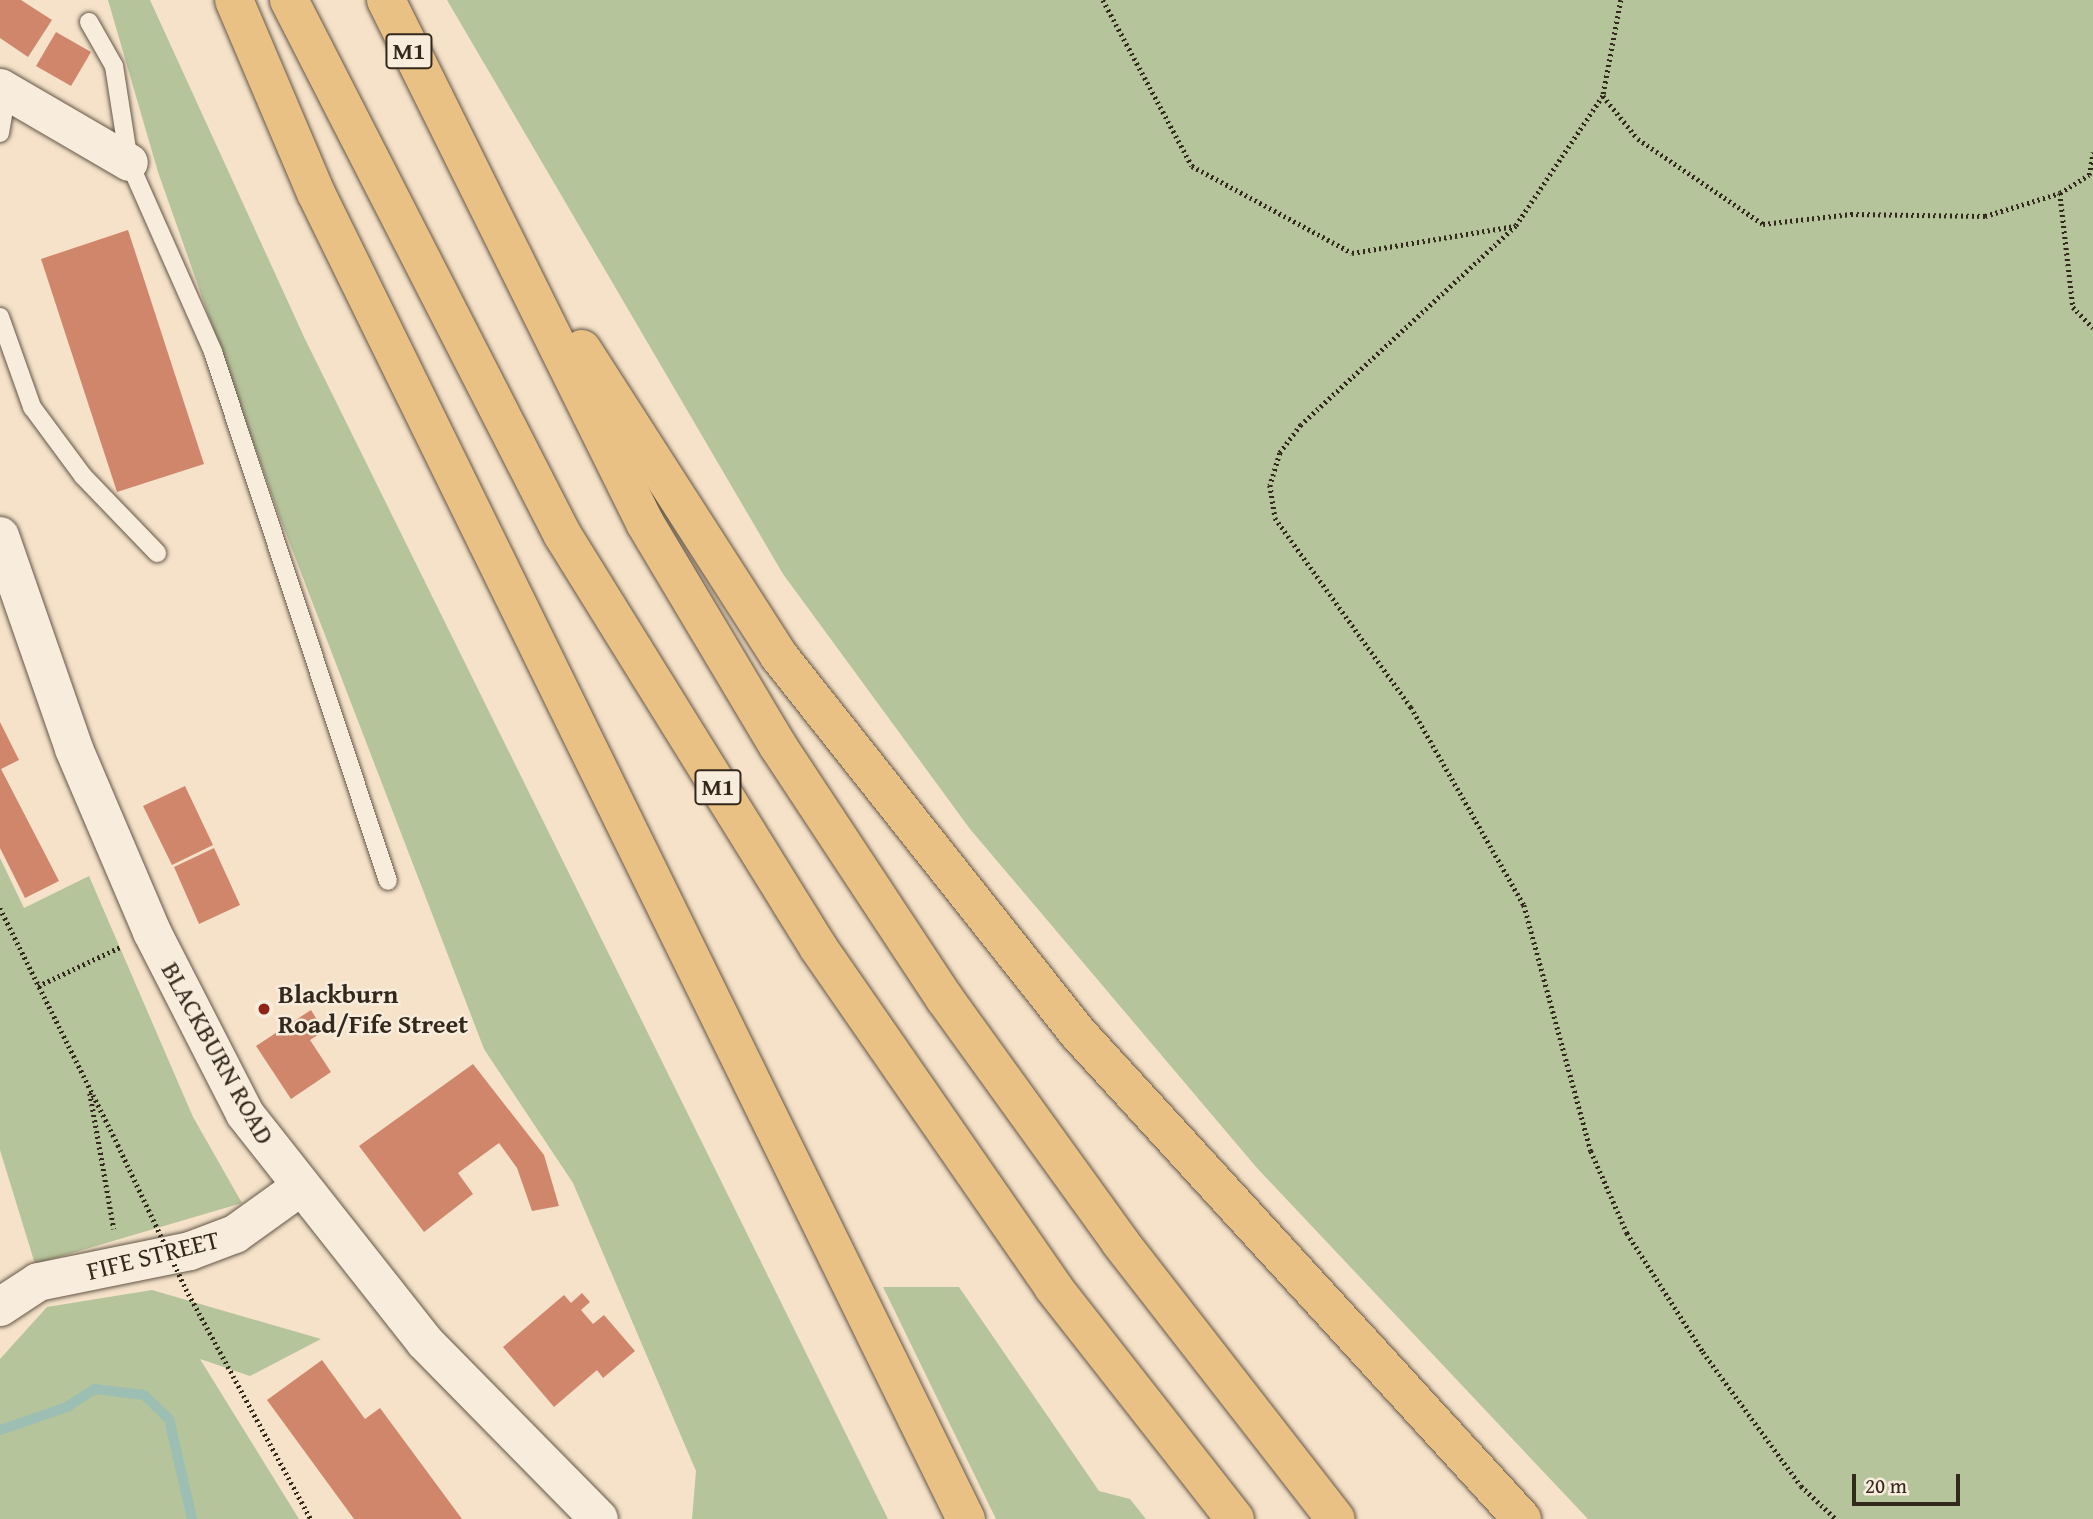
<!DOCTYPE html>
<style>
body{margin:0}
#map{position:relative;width:2093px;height:1519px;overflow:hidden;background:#f5e2c9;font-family:"Gentium Book Plus",serif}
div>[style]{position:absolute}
.green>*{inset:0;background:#b6c49b}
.stream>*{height:10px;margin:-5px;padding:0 5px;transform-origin:5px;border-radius:5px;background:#9cbeb3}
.building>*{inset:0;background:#d0866b}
.path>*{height:4.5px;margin-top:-2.25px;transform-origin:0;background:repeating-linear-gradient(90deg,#33281c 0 2px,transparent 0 5.5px)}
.roads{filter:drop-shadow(0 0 2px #645647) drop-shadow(0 0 2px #645647)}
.lane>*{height:18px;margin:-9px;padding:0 9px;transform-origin:9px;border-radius:9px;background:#f8ecdc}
.street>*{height:37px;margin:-18.5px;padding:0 18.5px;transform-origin:18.5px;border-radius:18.5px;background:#f8ecdc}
.secondary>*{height:38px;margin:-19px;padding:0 19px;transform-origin:19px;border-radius:19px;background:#f8ecdc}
.highway>*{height:38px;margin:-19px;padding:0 19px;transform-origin:19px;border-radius:19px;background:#eac184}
.path-bridge>*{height:4.5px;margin-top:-2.25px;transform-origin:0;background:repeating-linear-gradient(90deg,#33281c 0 2px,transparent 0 5.5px)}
.dots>*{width:19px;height:19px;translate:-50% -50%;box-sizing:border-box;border:4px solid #f8ecdc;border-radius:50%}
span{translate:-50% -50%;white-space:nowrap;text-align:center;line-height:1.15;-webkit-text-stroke:5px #f8ecdc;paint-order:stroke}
.shield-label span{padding:2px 5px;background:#f8ecdc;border:2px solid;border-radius:5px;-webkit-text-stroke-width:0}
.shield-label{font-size:24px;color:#33281c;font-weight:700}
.poi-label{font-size:26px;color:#33281c;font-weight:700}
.left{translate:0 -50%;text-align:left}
.street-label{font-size:26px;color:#33281c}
.scale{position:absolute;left:1852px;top:1474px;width:108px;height:32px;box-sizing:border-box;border:4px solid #33281c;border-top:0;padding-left:9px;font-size:21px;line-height:24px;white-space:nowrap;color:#33281c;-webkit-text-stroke:5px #f8ecdc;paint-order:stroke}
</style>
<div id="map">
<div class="green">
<div style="clip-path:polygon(108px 0,150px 0,305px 339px,888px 1519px,692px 1519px,696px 1471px,573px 1183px,484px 1049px,280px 518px,158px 172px)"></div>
<div style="clip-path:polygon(447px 0,2093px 0,2093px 1519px,1588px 1519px,1257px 1168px,970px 829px,783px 574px)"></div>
<div style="clip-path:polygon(0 858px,24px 908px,89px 876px,193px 1117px,242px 1203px,35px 1264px,0 1150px)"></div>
<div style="clip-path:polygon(883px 1287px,959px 1287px,1099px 1491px,1130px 1499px,1146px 1519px,996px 1519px)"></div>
<div style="clip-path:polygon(152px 1290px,321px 1339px,250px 1376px,200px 1359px,299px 1519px,0 1519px,0 1359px,47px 1307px)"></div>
</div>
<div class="stream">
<div style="left:0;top:1430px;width:71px;rotate:-18.9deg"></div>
<div style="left:67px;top:1407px;width:33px;rotate:-33deg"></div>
<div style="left:95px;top:1389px;width:49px;rotate:7deg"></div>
<div style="left:144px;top:1395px;width:35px;rotate:44deg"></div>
<div style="left:169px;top:1419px;width:103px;rotate:77deg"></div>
</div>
<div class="building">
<div style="clip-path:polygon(0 0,21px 0,52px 20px,28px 57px,0 38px)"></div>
<div style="clip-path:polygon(56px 32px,91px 52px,71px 86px,36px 66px)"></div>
<div style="clip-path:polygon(128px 230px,204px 464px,117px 492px,41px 259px)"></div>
<div style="clip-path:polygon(0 722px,19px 760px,1px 769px,59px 881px,25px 898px,0 848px)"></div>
<div style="clip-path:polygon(185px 786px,213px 845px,172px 865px,143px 806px)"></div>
<div style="clip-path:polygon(214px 848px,240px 905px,199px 924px,174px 867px)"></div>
<div style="clip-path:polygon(311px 1010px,324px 1031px,310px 1040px,331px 1072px,291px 1099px,256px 1046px)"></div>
<div style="clip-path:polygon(473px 1064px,544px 1155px,559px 1206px,532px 1211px,517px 1168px,499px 1143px,458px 1173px,473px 1194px,424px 1232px,359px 1146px)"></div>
<div style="clip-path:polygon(582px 1293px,590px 1302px,581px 1310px,593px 1324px,604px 1315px,635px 1351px,603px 1378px,597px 1370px,554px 1407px,503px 1347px,564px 1295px,571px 1303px)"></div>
<div style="clip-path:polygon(322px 1360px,365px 1419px,380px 1408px,462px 1519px,354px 1519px,267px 1400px)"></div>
</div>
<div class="path">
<div style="left:1103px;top:0;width:188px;rotate:61.8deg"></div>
<div style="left:1192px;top:166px;width:182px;rotate:28.5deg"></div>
<div style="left:1352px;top:253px;width:165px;rotate:-9.4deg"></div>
<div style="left:1621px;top:0;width:98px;rotate:100.6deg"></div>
<div style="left:1603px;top:96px;width:156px;rotate:123.8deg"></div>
<div style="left:1516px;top:226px;width:293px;rotate:137.2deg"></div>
<div style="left:1301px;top:425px;width:35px;rotate:127deg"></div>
<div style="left:1280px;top:453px;width:34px;rotate:107deg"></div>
<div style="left:1270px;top:485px;width:33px;rotate:81deg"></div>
<div style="left:1275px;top:518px;width:233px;rotate:54.3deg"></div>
<div style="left:1411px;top:707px;width:228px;rotate:60.3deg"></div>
<div style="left:1524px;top:905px;width:255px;rotate:74.8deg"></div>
<div style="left:1591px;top:1151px;width:90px;rotate:66.3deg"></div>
<div style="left:1627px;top:1233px;width:141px;rotate:57.4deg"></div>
<div style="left:1703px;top:1352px;width:166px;rotate:53.8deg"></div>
<div style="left:1801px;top:1486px;width:48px;rotate:43.3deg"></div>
<div style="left:1603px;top:96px;width:55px;rotate:50.9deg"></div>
<div style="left:1638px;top:139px;width:151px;rotate:34.2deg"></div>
<div style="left:1763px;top:224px;width:89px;rotate:-6.5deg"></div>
<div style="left:1851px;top:214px;width:134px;rotate:0.9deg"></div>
<div style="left:1985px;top:216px;width:78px;rotate:-17deg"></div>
<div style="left:2060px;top:193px;width:34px;rotate:-32deg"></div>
<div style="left:2089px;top:175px;width:23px;rotate:-80deg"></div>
<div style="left:2060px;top:193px;width:115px;rotate:83.5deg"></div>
<div style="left:2073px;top:307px;width:29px;rotate:46deg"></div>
<div style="left:0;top:908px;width:265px;rotate:63.5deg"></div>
<div style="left:38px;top:986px;width:91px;rotate:-25.4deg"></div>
<div style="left:90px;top:1093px;width:138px;rotate:80deg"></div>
<div style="left:186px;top:1289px;width:262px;rotate:61.5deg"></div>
</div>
<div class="roads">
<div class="lane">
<div style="left:89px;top:22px;width:51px;rotate:60.4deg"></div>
<div style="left:114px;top:66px;width:97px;rotate:81.1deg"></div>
<div style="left:129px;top:162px;width:208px;rotate:66.1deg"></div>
<div style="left:213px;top:352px;width:557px;rotate:71.7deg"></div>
<div style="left:0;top:133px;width:43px;rotate:-80.5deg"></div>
<div style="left:0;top:317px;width:96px;rotate:70.4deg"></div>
<div style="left:32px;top:407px;width:86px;rotate:53.5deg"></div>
<div style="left:83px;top:476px;width:107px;rotate:46.1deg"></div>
</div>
<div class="street">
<div style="left:0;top:87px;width:149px;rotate:30.2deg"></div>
</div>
<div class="secondary">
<div style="left:0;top:536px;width:225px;rotate:70.8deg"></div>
<div style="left:74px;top:749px;width:199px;rotate:66.9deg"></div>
<div style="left:152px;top:932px;width:204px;rotate:62.9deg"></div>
<div style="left:245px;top:1114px;width:290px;rotate:51.7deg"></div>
<div style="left:425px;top:1342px;width:248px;rotate:45.5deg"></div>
<div style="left:0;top:1307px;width:45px;rotate:-33.3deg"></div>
<div style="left:38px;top:1282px;width:155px;rotate:-11.5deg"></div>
<div style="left:190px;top:1251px;width:48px;rotate:-20.7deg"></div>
<div style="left:235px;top:1234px;width:79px;rotate:-35.7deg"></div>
</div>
<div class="highway">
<div style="left:234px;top:0;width:210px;rotate:67deg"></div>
<div style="left:316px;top:193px;width:1477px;rotate:63.89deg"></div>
<div style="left:289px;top:0;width:600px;rotate:62.92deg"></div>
<div style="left:562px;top:534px;width:486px;rotate:58.2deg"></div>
<div style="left:818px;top:947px;width:413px;rotate:55.3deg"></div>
<div style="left:1053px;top:1287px;width:295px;rotate:51.9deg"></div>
<div style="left:386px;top:0;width:584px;rotate:63.65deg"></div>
<div style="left:645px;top:523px;width:260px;rotate:59.2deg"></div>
<div style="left:778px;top:746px;width:303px;rotate:56.6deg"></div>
<div style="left:945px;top:999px;width:299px;rotate:54.2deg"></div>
<div style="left:1120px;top:1242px;width:351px;rotate:52.1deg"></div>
<div style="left:582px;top:349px;width:365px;rotate:57.3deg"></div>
<div style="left:779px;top:656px;width:478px;rotate:51.6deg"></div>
<div style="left:1076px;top:1031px;width:661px;rotate:47.57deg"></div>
</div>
</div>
<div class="path-bridge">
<div style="left:118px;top:1145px;width:157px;rotate:64.7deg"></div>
</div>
<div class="dots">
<div style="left:264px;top:1009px;background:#8f2418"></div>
</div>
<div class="shield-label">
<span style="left:409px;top:51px">M1</span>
<span style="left:718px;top:787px">M1</span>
</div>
<div class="poi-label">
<span class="left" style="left:278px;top:1009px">Blackburn<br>Road/Fife Street</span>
</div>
<div class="street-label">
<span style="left:218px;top:1053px;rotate:61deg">BLACKBURN ROAD</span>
<span style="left:153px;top:1255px;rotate:-14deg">FIFE STREET</span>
</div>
<div class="scale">20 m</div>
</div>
